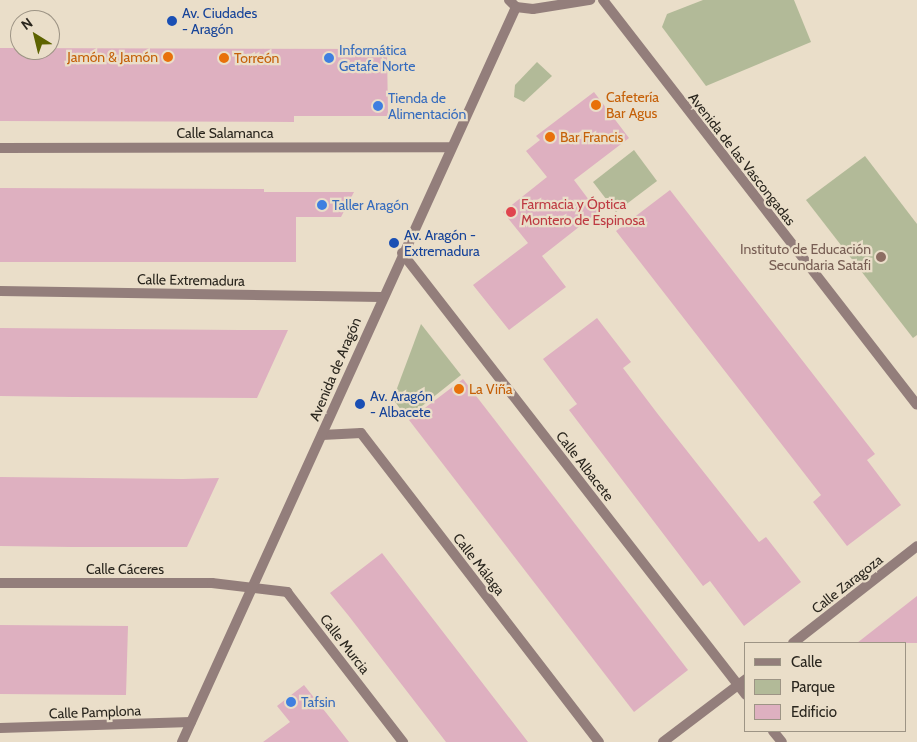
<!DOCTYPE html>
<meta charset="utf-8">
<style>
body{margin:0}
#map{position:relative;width:917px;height:742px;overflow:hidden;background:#eadec9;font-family:Cabin,sans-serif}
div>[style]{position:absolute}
.green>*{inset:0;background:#b2ba98}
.building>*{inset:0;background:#deb0c0}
.pedestrian>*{height:10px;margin:-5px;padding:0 5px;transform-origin:5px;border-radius:5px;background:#937e7b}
.minor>*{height:10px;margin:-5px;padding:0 5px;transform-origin:5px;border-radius:5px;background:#937e7b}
.tertiary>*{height:10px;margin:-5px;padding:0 5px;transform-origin:5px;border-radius:5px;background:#937e7b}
.dots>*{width:14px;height:14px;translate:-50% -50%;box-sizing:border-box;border:2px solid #eadec9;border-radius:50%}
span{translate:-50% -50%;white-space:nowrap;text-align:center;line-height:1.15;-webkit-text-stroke:4.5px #eadec9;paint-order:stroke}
.transit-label{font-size:14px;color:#164399}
.left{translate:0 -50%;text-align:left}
.shop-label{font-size:14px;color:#366cbe}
.food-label{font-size:14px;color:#c56008}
.right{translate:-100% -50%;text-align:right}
.street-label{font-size:14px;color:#2a261e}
.health-label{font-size:14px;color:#be3a42}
.education-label{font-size:14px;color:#785e54}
.legend{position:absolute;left:744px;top:642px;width:162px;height:90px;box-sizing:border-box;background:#eadec9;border:1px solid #9d9485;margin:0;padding:6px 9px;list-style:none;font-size:15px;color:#2a261e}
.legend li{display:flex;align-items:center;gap:10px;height:25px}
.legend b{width:25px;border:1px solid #9d9485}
.north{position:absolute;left:10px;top:10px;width:50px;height:50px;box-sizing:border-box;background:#eadec9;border:1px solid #9d9485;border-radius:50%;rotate:324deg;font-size:14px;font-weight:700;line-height:20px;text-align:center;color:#2a261e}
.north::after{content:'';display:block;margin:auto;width:18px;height:22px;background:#5d6300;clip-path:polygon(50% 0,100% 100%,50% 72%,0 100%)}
</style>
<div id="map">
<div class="green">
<div style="clip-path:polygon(703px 0,794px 0,811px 42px,706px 86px,662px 27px,667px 14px)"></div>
<div style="clip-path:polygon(537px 62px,552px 76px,524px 102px,514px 97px,515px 85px)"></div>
<div style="clip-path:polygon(634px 150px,657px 181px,616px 212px,593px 182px)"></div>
<div style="clip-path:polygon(865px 156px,917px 224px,917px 335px,913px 338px,806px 200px)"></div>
<div style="clip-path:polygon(421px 324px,461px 375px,407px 418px,393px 399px)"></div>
</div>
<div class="building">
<div style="clip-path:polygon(0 48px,387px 49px,388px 116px,294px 116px,294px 122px,0 121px)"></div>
<div style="clip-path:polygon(594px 92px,629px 138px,574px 180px,598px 212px,542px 256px,566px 287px,509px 330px,473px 285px,528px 243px,503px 212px,547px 177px,526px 151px,540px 140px,536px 136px)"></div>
<div style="clip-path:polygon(0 188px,264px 189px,264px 192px,354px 192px,341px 217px,296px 217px,296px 262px,0 262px)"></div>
<div style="clip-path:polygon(670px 190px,875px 454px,867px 460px,901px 505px,847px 546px,813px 502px,821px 495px,616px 231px)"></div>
<div style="clip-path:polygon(597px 318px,631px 362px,623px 368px,657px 413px,759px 542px,766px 537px,801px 582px,744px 626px,710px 581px,703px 586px,569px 410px,577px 404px,543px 359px)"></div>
<div style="clip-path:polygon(0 328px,240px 330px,288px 330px,257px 398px,73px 397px,0 396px)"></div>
<div style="clip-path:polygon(463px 379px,688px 670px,634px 712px,409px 420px)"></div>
<div style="clip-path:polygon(0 477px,183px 479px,219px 478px,187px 547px,72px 547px,0 546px)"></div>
<div style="clip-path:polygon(382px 553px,450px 641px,528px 742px,446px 742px,348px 615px,330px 593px)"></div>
<div style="clip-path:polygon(917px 596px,917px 643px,857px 643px)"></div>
<div style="clip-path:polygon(0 625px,128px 626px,126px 695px,0 694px)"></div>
<div style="clip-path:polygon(304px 685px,335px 724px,349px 742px,263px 742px,290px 722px,277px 706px)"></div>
</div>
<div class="pedestrian">
<div style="left:0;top:148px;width:449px;rotate:-0.1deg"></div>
</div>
<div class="minor">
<div style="left:603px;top:0;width:512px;rotate:52.21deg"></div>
<div style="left:402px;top:253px;width:560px;rotate:52.11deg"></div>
<div style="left:0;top:291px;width:381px;rotate:0.9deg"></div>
<div style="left:322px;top:435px;width:39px;rotate:-3deg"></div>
<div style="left:361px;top:433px;width:390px;rotate:52.4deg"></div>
<div style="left:0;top:583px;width:212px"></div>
<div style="left:212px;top:583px;width:76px;rotate:6.8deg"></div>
<div style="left:287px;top:592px;width:190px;rotate:52.3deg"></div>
<div style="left:793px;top:643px;width:157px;rotate:-38deg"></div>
<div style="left:0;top:728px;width:191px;rotate:-1.8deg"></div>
<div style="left:773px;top:731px;width:14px;rotate:51deg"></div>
<div style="left:182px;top:742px;width:807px;rotate:-65.56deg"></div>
<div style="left:663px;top:742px;width:104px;rotate:-37.2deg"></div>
</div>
<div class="tertiary">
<div style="left:509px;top:0;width:10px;rotate:45deg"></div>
<div style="left:516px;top:7px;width:17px;rotate:7deg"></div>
<div style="left:533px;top:9px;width:58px;rotate:-9deg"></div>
</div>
<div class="dots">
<div style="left:172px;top:21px;background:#1a4fb4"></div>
<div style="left:168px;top:57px;background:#e8710a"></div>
<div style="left:224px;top:58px;background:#e8710a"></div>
<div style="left:329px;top:58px;background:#3f7fe0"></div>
<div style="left:596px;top:105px;background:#e8710a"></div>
<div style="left:378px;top:106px;background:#3f7fe0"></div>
<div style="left:550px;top:137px;background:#e8710a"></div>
<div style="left:322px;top:205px;background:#3f7fe0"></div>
<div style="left:511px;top:212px;background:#e0444e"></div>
<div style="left:394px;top:243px;background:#1a4fb4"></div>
<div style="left:881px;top:257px;background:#8d6e63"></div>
<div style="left:459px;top:389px;background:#e8710a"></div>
<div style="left:360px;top:404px;background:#1a4fb4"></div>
<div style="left:291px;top:702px;background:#3f7fe0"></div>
</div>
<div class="transit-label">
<span class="left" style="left:182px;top:21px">Av. Ciudades<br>- Aragón</span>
<span class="left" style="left:404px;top:243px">Av. Aragón -<br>Extremadura</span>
<span class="left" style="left:370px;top:404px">Av. Aragón<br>- Albacete</span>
</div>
<div class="shop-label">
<span class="left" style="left:339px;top:58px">Informática<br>Getafe Norte</span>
<span class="left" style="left:388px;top:106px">Tienda de<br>Alimentación</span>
<span class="left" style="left:332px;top:205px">Taller Aragón</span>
<span class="left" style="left:301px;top:702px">Tafsin</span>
</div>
<div class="food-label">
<span class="right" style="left:158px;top:57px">Jamón &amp; Jamón</span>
<span class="left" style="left:234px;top:58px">Torreón</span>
<span class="left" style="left:606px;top:105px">Cafetería<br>Bar Agus</span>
<span class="left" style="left:560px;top:137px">Bar Francis</span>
<span class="left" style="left:469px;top:389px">La Viña</span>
</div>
<div class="street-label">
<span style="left:225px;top:133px">Calle Salamanca</span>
<span style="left:742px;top:159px;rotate:52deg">Avenida de las Vascongadas</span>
<span style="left:191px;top:280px;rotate:1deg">Calle Extremadura</span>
<span style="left:335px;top:369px;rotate:-67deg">Avenida de Aragón</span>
<span style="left:585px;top:466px;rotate:52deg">Calle Albacete</span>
<span style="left:479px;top:564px;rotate:52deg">Calle Málaga</span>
<span style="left:125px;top:569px">Calle Cáceres</span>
<span style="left:847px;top:584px;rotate:-38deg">Calle Zaragoza</span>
<span style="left:345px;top:644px;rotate:52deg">Calle Murcia</span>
<span style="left:95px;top:712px;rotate:-2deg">Calle Pamplona</span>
</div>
<div class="health-label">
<span class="left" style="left:521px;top:212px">Farmacia y Óptica<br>Montero de Espinosa</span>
</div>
<div class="education-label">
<span class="right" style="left:871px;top:257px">Instituto de Educación<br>Secundaria Satafi</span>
</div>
<ul class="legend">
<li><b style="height:6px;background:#937e7b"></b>Calle</li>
<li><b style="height:14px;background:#b2ba98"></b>Parque</li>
<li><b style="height:14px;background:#deb0c0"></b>Edificio</li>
</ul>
<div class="north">N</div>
</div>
